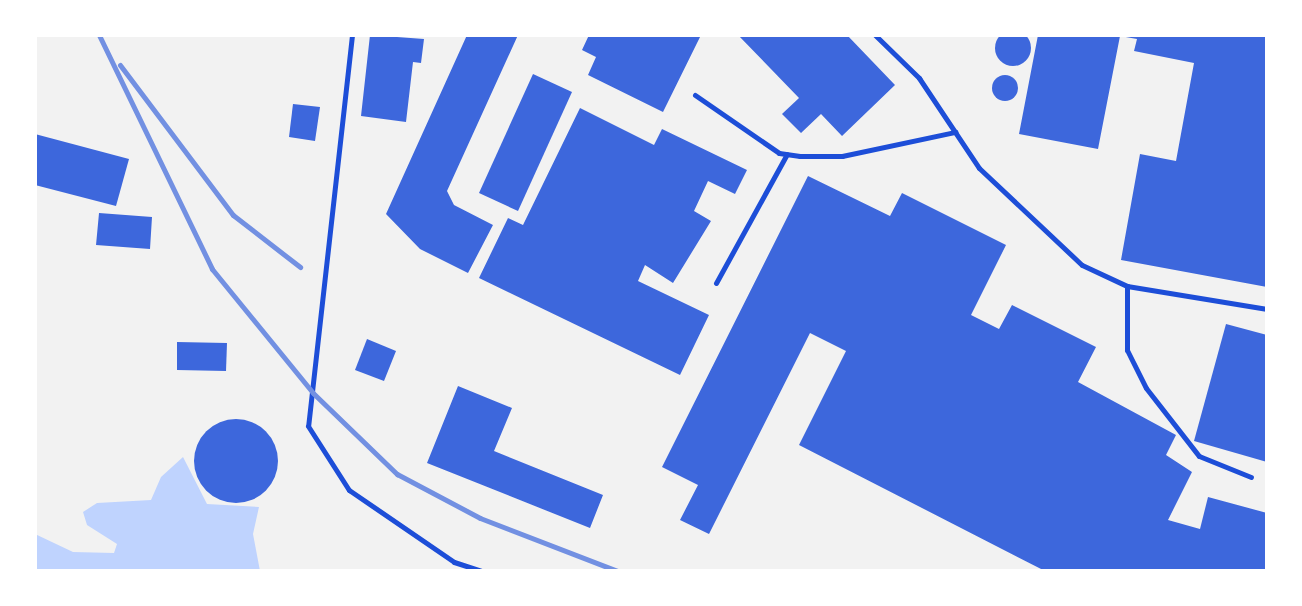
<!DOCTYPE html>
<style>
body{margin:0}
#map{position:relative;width:1302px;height:606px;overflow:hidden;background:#f2f2f2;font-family:"Open Sans",sans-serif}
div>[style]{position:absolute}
.water>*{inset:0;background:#bfd3fe}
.building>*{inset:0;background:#3d67dc}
.round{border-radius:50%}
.service>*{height:5px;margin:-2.5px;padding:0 2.5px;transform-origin:2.5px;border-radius:2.5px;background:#1d4ed8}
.rail>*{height:5px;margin:-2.5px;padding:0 2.5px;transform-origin:2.5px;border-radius:2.5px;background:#7290e2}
span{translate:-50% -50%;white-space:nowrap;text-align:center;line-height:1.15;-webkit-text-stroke:5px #fff;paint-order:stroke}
.frame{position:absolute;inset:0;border:37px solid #fff;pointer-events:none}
</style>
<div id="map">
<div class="water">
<div style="clip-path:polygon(183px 457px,207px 504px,259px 507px,253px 534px,260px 571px,35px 571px,35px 534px,73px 552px,114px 553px,117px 544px,87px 525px,83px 512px,97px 503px,151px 500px,161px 477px)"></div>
</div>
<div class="building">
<div class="round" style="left:995px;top:30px;width:36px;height:36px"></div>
<div style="clip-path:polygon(370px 35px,424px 39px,421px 63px,413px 62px,406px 122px,361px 116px)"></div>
<div style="clip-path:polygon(467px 35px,518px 35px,447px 191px,454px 205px,493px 225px,468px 273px,420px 249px,386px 214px)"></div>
<div style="clip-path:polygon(589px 35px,701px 35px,663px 112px,588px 75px,596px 57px,582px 50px)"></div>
<div style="clip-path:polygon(738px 35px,847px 35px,895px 85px,842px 136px,821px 114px,801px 133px,782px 114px,799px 98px)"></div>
<div style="clip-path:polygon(1038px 35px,1267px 35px,1267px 287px,1121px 260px,1140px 154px,1176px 161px,1194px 63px,1134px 51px,1137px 39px,1120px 36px,1098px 149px,1019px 134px)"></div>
<div style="clip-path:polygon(533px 74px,572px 92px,518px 211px,479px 193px)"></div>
<div class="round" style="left:992px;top:75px;width:26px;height:26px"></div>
<div style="clip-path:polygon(293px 104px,320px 107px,315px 141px,289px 137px)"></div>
<div style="clip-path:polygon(580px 108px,654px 145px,662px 129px,747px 170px,735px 194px,708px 181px,694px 211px,711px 221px,673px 283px,645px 265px,638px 281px,709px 315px,680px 375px,479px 278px,508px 218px,523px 225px)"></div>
<div style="clip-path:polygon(35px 134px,129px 159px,116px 206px,35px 185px)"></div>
<div style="clip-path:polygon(808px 176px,890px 216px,902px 193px,1006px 245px,971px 315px,999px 329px,1012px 305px,1096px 347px,1078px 382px,1176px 435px,1166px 455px,1192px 472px,1168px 520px,1200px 529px,1208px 497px,1267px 513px,1267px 571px,1045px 571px,799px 445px,846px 351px,810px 333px,709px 534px,680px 520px,698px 485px,662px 467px)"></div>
<div style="clip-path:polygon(99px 213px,152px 217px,150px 249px,96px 245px)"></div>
<div style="clip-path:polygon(1226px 324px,1267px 335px,1267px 462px,1194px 441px)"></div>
<div style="clip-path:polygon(367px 339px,396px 351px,384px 381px,355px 370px)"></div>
<div style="clip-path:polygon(177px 342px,227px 343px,226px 371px,177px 370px)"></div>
<div style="clip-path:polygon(458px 386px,512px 408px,494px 451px,603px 495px,590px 528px,427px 463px)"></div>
<div class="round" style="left:194px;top:419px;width:84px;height:84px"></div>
</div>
<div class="service">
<div style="left:352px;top:35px;width:393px;rotate:96.4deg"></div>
<div style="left:308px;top:426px;width:76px;rotate:57.4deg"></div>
<div style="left:349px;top:490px;width:127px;rotate:34.4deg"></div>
<div style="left:454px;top:562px;width:28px;rotate:18deg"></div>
<div style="left:875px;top:35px;width:62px;rotate:44.3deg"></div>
<div style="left:919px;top:78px;width:108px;rotate:56.3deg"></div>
<div style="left:979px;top:168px;width:141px;rotate:43.3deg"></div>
<div style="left:1082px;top:265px;width:50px;rotate:25deg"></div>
<div style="left:1127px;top:286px;width:142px;rotate:9.3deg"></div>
<div style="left:695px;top:95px;width:102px;rotate:34.6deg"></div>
<div style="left:779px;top:153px;width:21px;rotate:8deg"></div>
<div style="left:800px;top:156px;width:42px"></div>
<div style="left:842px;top:156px;width:116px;rotate:-12deg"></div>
<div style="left:716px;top:283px;width:147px;rotate:-61.2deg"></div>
<div style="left:1127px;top:286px;width:64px;rotate:90deg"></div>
<div style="left:1127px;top:350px;width:42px;rotate:63.4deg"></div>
<div style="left:1146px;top:388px;width:86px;rotate:52.1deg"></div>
<div style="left:1199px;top:456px;width:56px;rotate:22deg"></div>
</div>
<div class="rail">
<div style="left:99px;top:35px;width:260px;rotate:64.2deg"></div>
<div style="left:212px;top:269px;width:160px;rotate:50.8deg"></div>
<div style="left:313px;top:393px;width:117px;rotate:44deg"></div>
<div style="left:397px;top:474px;width:94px;rotate:27.9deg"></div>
<div style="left:480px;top:518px;width:147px;rotate:21.1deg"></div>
<div style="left:120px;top:65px;width:188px;rotate:53deg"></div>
<div style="left:233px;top:215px;width:85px;rotate:37.8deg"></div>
</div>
<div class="frame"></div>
</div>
